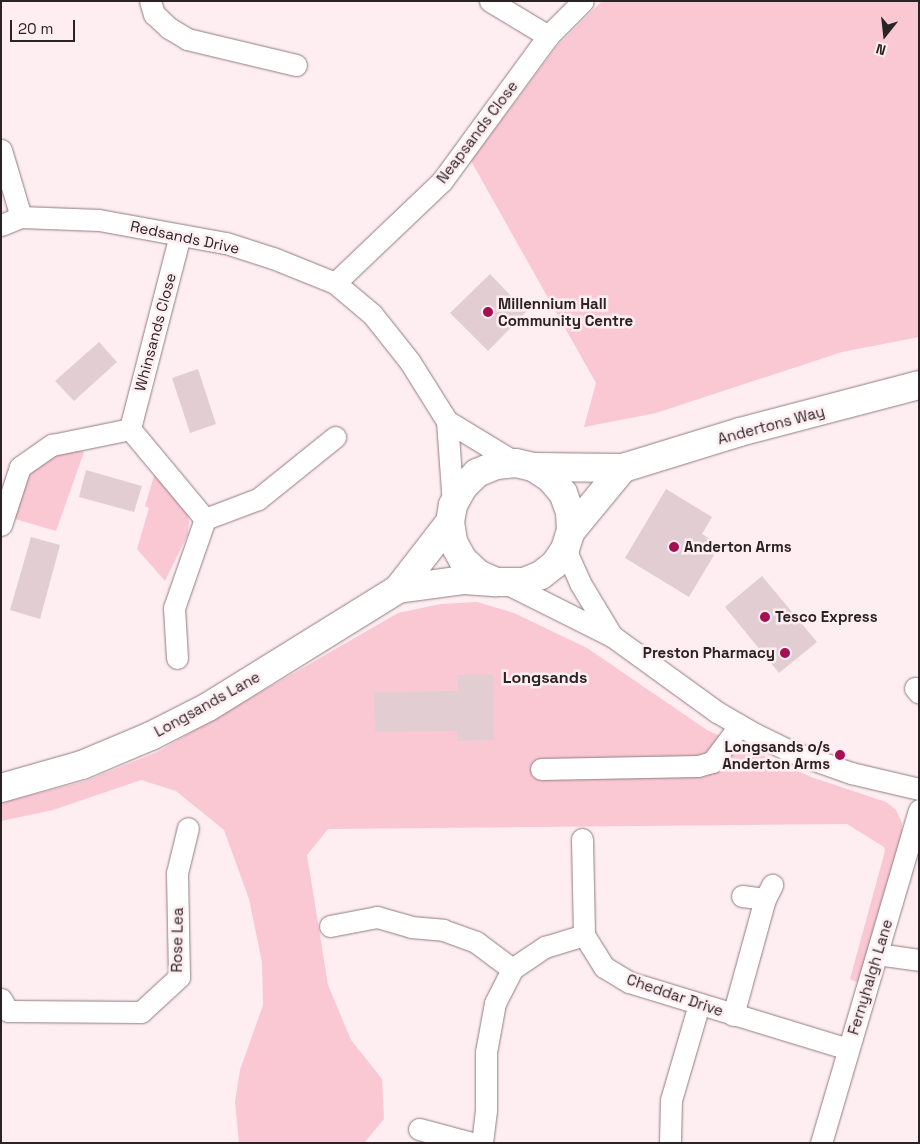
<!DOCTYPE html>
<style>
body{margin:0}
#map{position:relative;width:920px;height:1144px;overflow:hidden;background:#feedf1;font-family:"Space Grotesk",sans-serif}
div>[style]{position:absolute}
.green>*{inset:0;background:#fac8d3}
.building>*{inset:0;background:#e2ced2}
.roads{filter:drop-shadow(0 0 1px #8f7d81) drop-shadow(0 0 1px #8f7d81)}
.minor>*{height:21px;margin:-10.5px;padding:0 10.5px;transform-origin:10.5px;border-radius:10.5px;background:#fff}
.major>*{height:28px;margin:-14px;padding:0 14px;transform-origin:14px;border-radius:14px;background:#fff}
.dots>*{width:14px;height:14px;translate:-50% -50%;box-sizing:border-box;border:2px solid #feedf1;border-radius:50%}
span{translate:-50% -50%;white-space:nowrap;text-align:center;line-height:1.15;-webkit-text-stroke:5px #feedf1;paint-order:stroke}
.street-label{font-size:15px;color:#2a2224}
.poi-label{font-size:15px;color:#2a2224;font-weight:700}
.left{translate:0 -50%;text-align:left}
.right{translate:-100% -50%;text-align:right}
.neighbourhood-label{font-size:16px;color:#2a2224;font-weight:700}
.frame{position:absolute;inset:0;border:2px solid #2a2224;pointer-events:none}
.north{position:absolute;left:860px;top:10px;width:50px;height:50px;-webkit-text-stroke:4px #feedf1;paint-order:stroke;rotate:196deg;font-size:14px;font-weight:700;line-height:20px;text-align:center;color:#2a2224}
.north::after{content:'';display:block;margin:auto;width:18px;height:22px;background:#2a2224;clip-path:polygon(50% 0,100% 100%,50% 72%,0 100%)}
.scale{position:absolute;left:10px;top:20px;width:65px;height:22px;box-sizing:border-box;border:2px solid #2a2224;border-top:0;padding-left:6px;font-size:15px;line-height:18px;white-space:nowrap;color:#2a2224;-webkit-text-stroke:4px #feedf1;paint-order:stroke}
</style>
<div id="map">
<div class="green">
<div style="clip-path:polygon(602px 1px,919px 1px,919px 337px,842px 352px,656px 413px,584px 427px,596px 383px,471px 161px,556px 47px)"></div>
<div style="clip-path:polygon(76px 449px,84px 452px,56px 531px,15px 519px,23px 485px,33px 466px,52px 456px)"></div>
<div style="clip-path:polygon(159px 472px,188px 513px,189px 522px,188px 534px,165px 581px,137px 549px,149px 508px,145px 506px,154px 476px)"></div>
<div style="clip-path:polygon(477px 602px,514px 613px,587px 648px,707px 730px,811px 777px,886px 802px,896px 810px,902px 823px,902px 837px,859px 983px,850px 979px,885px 851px,884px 847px,847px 824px,328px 829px,307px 855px,328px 985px,351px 1040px,382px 1079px,384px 1119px,364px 1143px,239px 1143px,235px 1102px,240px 1070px,263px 1005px,262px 962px,249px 899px,224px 830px,176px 791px,141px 780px,53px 810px,1px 821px,1px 803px,85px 781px,157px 752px,398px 613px,441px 604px)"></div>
</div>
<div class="building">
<div style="clip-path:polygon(490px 274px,526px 312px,488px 351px,450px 313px)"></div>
<div style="clip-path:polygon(99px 342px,117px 362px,74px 401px,55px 381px)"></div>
<div style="clip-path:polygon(198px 369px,216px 424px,190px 433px,172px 378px)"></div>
<div style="clip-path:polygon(86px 470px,142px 486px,134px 512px,79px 497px)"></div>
<div style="clip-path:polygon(666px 489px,712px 517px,702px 534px,720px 545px,689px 597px,625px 558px)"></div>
<div style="clip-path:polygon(31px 537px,60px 545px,40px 619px,10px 610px)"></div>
<div style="clip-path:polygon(762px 576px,817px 642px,779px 673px,725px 607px)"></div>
<div style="clip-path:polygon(493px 674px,494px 740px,457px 741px,457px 731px,375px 732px,374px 692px,458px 691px,457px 675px)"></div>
</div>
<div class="roads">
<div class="minor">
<div style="left:150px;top:1px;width:14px;rotate:73deg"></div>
<div style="left:154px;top:14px;width:21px;rotate:43deg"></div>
<div style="left:169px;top:28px;width:21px;rotate:31deg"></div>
<div style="left:187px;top:39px;width:112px;rotate:13.4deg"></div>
<div style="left:490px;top:1px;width:68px;rotate:31.1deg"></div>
<div style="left:1px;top:150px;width:70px;rotate:73.4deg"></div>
<div style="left:1px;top:225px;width:22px;rotate:-22deg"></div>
<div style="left:21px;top:217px;width:78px;rotate:2.2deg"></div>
<div style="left:99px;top:220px;width:129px;rotate:10.3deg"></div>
<div style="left:226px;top:243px;width:49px;rotate:17.7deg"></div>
<div style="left:273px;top:258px;width:67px;rotate:22deg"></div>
<div style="left:335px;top:283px;width:48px;rotate:40deg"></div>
<div style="left:372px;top:314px;width:61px;rotate:51.6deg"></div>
<div style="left:410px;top:362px;width:70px;rotate:57.9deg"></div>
<div style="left:447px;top:421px;width:81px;rotate:31.3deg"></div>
<div style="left:180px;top:235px;width:200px;rotate:104.5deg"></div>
<div style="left:130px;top:429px;width:117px;rotate:50.2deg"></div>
<div style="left:335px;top:283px;width:148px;rotate:-43.6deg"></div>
<div style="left:442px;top:181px;width:180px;rotate:-53.8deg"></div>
<div style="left:548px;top:36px;width:49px;rotate:-45deg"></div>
<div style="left:447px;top:421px;width:84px;rotate:85.9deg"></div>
<div style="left:1px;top:525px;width:61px;rotate:-71.9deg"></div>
<div style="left:20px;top:467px;width:39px;rotate:-35deg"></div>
<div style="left:52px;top:445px;width:80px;rotate:-11.6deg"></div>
<div style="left:565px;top:549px;width:37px;rotate:66deg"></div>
<div style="left:580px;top:583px;width:62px;rotate:58.9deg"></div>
<div style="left:506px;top:583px;width:119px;rotate:26.6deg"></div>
<div style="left:612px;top:636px;width:130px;rotate:35.9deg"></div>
<div style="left:717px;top:712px;width:44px;rotate:30.1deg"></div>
<div style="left:755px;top:734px;width:41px;rotate:25.9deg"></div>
<div style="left:792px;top:752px;width:63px;rotate:19.6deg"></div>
<div style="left:851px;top:773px;width:70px;rotate:13.2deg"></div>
<div style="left:177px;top:658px;width:50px;rotate:-93.4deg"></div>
<div style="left:174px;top:608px;width:94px;rotate:-70.8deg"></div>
<div style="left:205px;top:519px;width:57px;rotate:-20.7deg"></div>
<div style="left:258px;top:499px;width:99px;rotate:-38.8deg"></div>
<div style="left:915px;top:688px;width:6px;rotate:51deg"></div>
<div style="left:541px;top:769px;width:157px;rotate:-1.1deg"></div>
<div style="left:698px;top:766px;width:15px;rotate:-16deg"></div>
<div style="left:712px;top:762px;width:46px;rotate:-52.9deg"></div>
<div style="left:582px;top:839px;width:96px;rotate:88.8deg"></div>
<div style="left:584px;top:935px;width:38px;rotate:58deg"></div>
<div style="left:604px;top:967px;width:29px;rotate:31deg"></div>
<div style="left:629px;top:982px;width:229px;rotate:17deg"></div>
<div style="left:742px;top:896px;width:23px;rotate:7deg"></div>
<div style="left:765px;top:899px;width:16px;rotate:-63deg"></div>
<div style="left:330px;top:926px;width:48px;rotate:-10.8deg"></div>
<div style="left:377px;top:917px;width:35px;rotate:16deg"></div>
<div style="left:411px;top:927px;width:32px;rotate:5deg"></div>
<div style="left:443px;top:930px;width:35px;rotate:20deg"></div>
<div style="left:476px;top:942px;width:45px;rotate:36.9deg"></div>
<div style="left:877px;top:954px;width:42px;rotate:8.1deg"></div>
<div style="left:1px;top:999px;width:14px;rotate:60deg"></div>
<div style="left:8px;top:1011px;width:133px;rotate:0.4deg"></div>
<div style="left:141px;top:1012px;width:52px;rotate:-42.6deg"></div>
<div style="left:179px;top:977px;width:104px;rotate:-91.1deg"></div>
<div style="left:177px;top:873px;width:46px;rotate:-76.3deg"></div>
<div style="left:733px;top:1015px;width:120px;rotate:-74.6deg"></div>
<div style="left:419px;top:1129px;width:55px;rotate:14.8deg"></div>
<div style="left:482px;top:1143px;width:34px;rotate:-83deg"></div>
<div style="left:486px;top:1109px;width:57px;rotate:-90deg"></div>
<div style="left:486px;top:1052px;width:50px;rotate:-79.6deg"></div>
<div style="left:495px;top:1003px;width:38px;rotate:-63deg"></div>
<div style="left:512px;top:969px;width:40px;rotate:-34deg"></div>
<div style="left:545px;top:947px;width:41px;rotate:-17.1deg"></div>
<div style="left:670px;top:1143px;width:43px;rotate:-88.7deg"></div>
<div style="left:671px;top:1100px;width:100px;rotate:-73.7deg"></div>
<div style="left:821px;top:1143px;width:347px;rotate:-73.6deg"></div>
</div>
<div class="major">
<div style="left:533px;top:467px;width:90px;rotate:0.6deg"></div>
<div style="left:623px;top:468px;width:122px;rotate:-17.1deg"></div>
<div style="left:740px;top:432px;width:185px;rotate:-14.7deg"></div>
<div style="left:571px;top:531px;width:19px;rotate:-93deg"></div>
<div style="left:570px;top:512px;width:20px;rotate:-110deg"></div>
<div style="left:563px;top:493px;width:20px;rotate:-131deg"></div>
<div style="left:550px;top:478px;width:20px;rotate:-147deg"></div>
<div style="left:533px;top:467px;width:17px;rotate:-167deg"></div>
<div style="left:516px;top:463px;width:20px;rotate:174deg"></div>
<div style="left:496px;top:465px;width:21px;rotate:157deg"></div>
<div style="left:477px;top:473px;width:20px;rotate:135deg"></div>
<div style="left:463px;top:487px;width:21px;rotate:119deg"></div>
<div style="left:453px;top:505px;width:17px;rotate:100deg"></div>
<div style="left:450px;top:522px;width:20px;rotate:81deg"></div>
<div style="left:453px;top:542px;width:21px;rotate:61deg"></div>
<div style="left:463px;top:560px;width:21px;rotate:43deg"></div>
<div style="left:478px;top:574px;width:20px;rotate:24deg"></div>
<div style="left:496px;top:582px;width:28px"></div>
<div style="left:524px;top:582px;width:18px;rotate:-22deg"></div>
<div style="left:541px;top:575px;width:18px;rotate:-38deg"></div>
<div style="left:555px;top:564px;width:18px;rotate:-56deg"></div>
<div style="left:565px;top:549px;width:19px;rotate:-72deg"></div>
<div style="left:571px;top:531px;width:82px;rotate:-50.5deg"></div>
<div style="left:398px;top:589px;width:85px;rotate:-52.2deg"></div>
<div style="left:1px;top:788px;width:84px;rotate:-15.9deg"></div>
<div style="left:82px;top:765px;width:75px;rotate:-22.8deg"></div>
<div style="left:151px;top:736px;width:64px;rotate:-27deg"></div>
<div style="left:208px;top:707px;width:224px;rotate:-31.8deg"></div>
<div style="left:398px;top:589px;width:67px;rotate:-7.8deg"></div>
<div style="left:464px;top:580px;width:32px;rotate:4deg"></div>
</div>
</div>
<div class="dots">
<div style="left:488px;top:312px;background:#a41051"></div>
<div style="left:674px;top:547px;background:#a41051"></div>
<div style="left:765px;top:617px;background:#a41051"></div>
<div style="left:785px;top:653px;background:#a41051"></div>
<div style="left:840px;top:755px;background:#a41051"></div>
</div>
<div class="street-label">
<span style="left:477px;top:132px;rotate:-53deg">Neapsands Close</span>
<span style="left:185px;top:237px;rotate:12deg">Redsands Drive</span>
<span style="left:155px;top:332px;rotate:-75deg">Whinsands Close</span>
<span style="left:771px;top:425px;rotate:-15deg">Andertons Way</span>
<span style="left:207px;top:704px;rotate:-29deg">Longsands Lane</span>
<span style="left:177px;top:940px;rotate:-89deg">Rose Lea</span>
<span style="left:870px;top:977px;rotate:-73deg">Fernyhalgh Lane</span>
<span style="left:675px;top:995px;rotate:19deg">Cheddar Drive</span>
</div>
<div class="poi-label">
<span class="left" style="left:498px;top:312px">Millennium Hall<br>Community Centre</span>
<span class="left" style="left:684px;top:547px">Anderton Arms</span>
<span class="left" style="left:775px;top:617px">Tesco Express</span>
<span class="right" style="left:775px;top:653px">Preston Pharmacy</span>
<span class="right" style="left:830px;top:755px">Longsands o/s<br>Anderton Arms</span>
</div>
<div class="neighbourhood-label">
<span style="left:545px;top:678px">Longsands</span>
</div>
<div class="frame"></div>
<div class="north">N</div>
<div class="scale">20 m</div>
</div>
